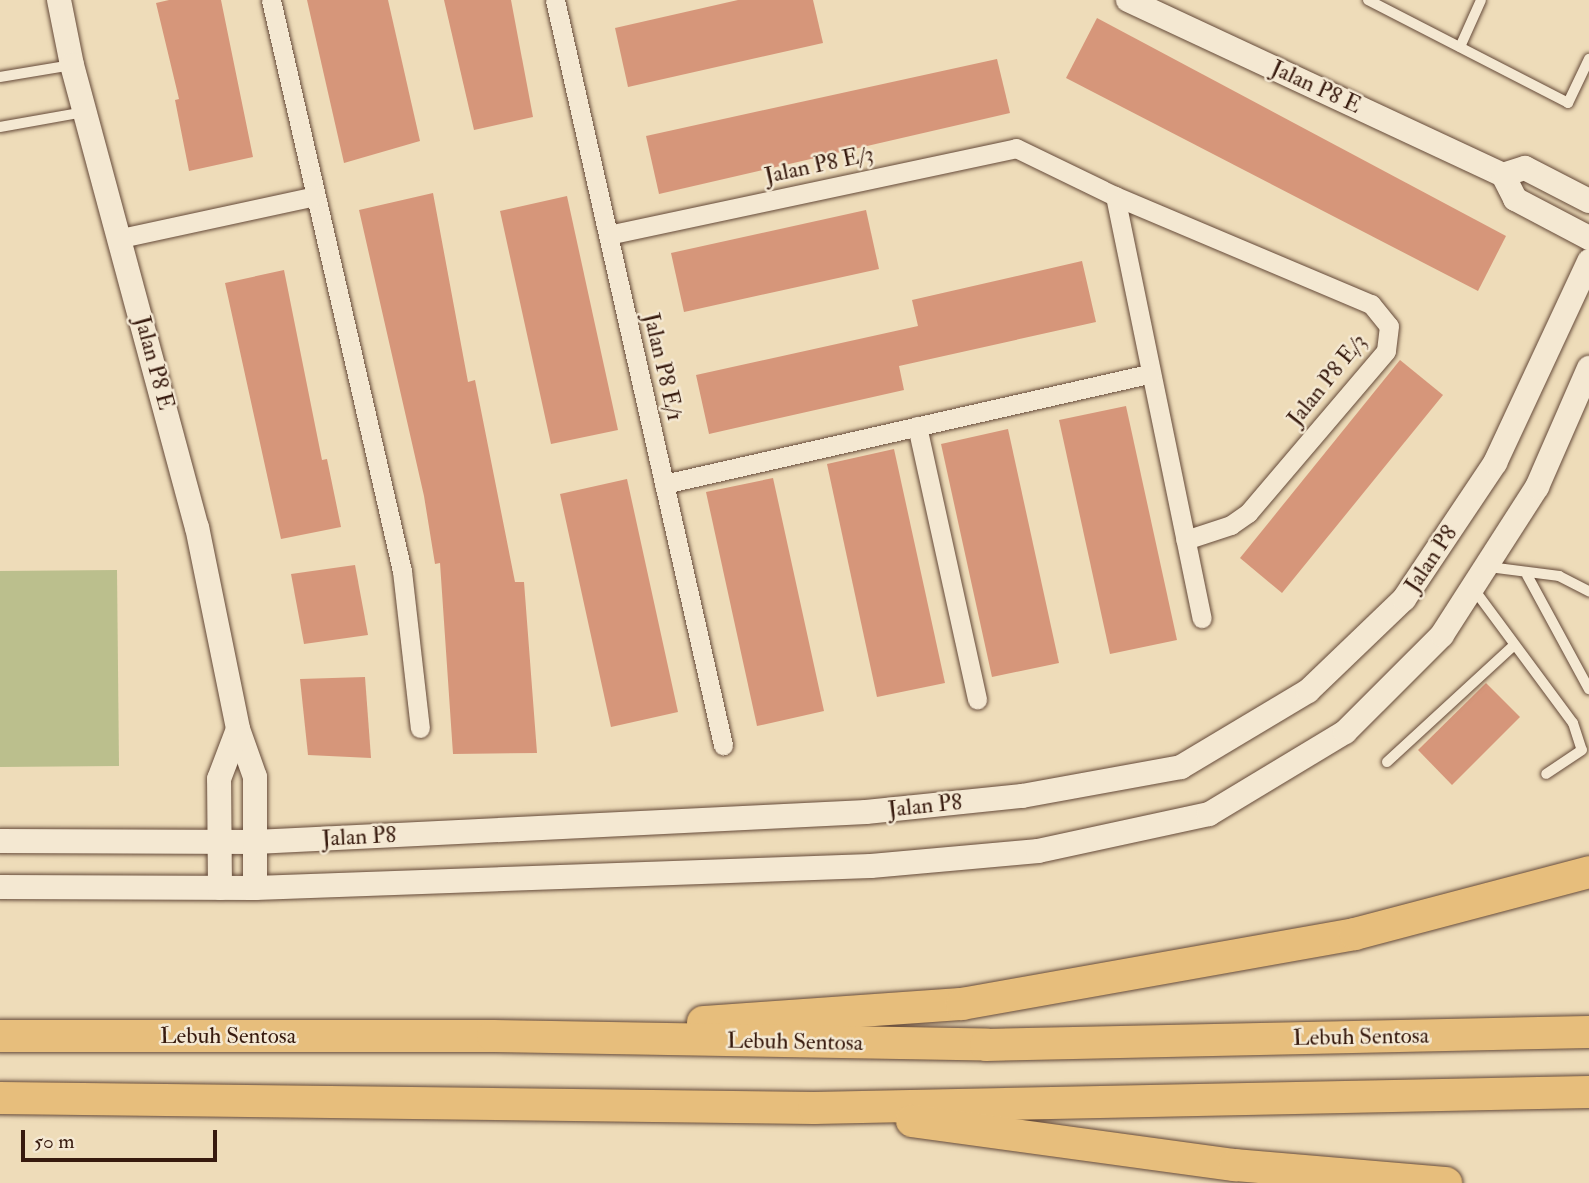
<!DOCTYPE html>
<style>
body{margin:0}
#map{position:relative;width:1589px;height:1183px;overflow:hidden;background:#eedcb9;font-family:"IM FELL Double Pica",serif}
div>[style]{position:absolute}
.green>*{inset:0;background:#bbbf8d}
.building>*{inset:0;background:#d6967a}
.roads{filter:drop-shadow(0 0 2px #654a39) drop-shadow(0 0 2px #654a39)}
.service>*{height:10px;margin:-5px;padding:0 5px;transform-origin:5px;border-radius:5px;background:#f4e8d2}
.minor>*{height:19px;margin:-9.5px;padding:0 9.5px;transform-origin:9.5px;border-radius:9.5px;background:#f4e8d2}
.tertiary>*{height:24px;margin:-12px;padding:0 12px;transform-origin:12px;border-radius:12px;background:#f4e8d2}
.primary>*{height:32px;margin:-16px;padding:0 16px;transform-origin:16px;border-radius:16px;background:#e7be7c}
span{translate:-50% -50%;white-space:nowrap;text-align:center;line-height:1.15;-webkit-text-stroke:5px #f4e8d2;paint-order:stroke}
.street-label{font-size:23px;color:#371a0e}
.scale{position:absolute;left:21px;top:1130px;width:196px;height:32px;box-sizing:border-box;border:4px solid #371a0e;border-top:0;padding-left:9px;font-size:21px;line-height:24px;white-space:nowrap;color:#371a0e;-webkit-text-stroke:5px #f4e8d2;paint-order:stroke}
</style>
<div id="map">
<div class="green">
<div style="clip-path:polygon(117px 570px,119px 766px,0 767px,0 571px)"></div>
</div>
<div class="building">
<div style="clip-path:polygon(169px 0,221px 0,253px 157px,189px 171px,175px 100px,179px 99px,156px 3px)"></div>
<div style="clip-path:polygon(307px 0,388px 0,420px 141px,344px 163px)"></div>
<div style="clip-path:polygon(444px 0,511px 0,533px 117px,474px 130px)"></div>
<div style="clip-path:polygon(738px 0,813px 0,823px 43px,628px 87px,615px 28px)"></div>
<div style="clip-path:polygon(1097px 18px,1506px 236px,1478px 291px,1066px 78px)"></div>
<div style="clip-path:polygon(997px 59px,1010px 113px,659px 194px,646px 136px)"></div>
<div style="clip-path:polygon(433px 193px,468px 382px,475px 380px,515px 582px,524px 582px,537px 753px,453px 754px,440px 563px,435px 564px,424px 496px,359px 210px)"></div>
<div style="clip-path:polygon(567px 196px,618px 430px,551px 444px,500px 211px)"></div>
<div style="clip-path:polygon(866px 210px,879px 269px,684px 312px,671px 253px)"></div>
<div style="clip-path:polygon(1082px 261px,1096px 322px,899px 366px,904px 390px,709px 434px,696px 375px,918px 326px,912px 300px)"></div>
<div style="clip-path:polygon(284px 270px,322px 460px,327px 459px,341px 527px,281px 539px,225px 283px)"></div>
<div style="clip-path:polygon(1400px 360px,1443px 395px,1282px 593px,1240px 558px)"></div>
<div style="clip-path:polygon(1126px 406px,1177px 640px,1110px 654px,1059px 420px)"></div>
<div style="clip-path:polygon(1008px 429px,1059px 663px,992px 677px,941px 444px)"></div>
<div style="clip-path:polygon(894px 449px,945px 683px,877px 697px,827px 464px)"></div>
<div style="clip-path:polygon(773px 478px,824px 711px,757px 726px,706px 492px)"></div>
<div style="clip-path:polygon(627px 479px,678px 712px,611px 727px,560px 494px)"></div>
<div style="clip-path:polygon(355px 565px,368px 635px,304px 644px,291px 574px)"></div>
<div style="clip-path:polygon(365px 677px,371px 758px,308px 755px,300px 679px)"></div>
<div style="clip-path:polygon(1486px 683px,1520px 717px,1452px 785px,1418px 750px)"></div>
</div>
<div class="roads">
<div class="service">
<div style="left:1368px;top:0;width:225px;rotate:27.2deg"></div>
<div style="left:1568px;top:103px;width:49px;rotate:-64.5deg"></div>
<div style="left:1460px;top:47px;width:51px;rotate:-65.9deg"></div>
<div style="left:0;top:77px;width:73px;rotate:-9.5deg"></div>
<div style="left:0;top:127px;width:85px;rotate:-10.1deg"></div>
<div style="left:1489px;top:567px;width:71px;rotate:7.3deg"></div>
<div style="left:1559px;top:576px;width:34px;rotate:27deg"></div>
<div style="left:1527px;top:575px;width:130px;rotate:61.5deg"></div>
<div style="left:1473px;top:588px;width:168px;rotate:53.5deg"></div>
<div style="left:1573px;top:723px;width:28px;rotate:72deg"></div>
<div style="left:1582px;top:750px;width:43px;rotate:146.3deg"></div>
<div style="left:1387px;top:762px;width:171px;rotate:-42.6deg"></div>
</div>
<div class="minor">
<div style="left:271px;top:0;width:586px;rotate:77.08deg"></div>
<div style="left:402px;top:571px;width:158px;rotate:83.5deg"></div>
<div style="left:555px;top:0;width:764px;rotate:77.29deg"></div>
<div style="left:1115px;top:196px;width:431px;rotate:78.4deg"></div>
<div style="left:608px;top:235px;width:417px;rotate:-12deg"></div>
<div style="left:1016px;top:148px;width:110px;rotate:25.9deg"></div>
<div style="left:1115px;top:196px;width:278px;rotate:22.9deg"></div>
<div style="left:1371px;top:304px;width:28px;rotate:51deg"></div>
<div style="left:1389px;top:326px;width:25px;rotate:97deg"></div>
<div style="left:1386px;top:351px;width:213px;rotate:130.4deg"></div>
<div style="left:1248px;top:513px;width:21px;rotate:145deg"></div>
<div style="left:1231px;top:525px;width:48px;rotate:161.9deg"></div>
<div style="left:121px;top:238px;width:199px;rotate:-12.2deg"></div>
<div style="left:917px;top:426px;width:280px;rotate:77.6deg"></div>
<div style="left:664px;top:484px;width:499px;rotate:-12.8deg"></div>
</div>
<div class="tertiary">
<div style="left:59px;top:0;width:66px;rotate:78.7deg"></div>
<div style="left:72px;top:65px;width:479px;rotate:74.9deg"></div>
<div style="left:197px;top:527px;width:206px;rotate:78.5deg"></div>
<div style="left:238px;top:729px;width:51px;rotate:70.5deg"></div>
<div style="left:255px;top:777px;width:111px;rotate:90deg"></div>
<div style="left:1128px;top:0;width:414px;rotate:25deg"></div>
<div style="left:1503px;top:175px;width:27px;rotate:63deg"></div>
<div style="left:1515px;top:199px;width:84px;rotate:27.8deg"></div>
<div style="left:1503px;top:175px;width:23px;rotate:-18deg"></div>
<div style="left:1525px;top:168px;width:72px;rotate:27.3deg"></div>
<div style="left:0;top:841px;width:255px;rotate:0.2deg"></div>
<div style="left:255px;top:842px;width:612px;rotate:-2.81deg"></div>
<div style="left:866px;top:812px;width:157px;rotate:-5.9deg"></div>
<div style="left:1022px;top:796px;width:162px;rotate:-10.3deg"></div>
<div style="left:1181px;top:767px;width:148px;rotate:-30.9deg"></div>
<div style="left:1308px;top:691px;width:133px;rotate:-43.8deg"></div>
<div style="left:1404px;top:599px;width:164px;rotate:-56.2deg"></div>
<div style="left:1495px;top:463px;width:223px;rotate:-65deg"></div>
<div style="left:0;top:887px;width:255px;rotate:0.2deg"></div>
<div style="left:255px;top:888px;width:616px;rotate:-2.05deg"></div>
<div style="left:871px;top:866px;width:168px;rotate:-5.1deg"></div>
<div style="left:1038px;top:851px;width:175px;rotate:-12.2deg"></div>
<div style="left:1209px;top:814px;width:159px;rotate:-31.1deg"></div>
<div style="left:1345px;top:732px;width:137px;rotate:-45deg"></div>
<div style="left:1442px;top:635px;width:176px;rotate:-57.3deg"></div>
<div style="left:1537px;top:487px;width:130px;rotate:-66.4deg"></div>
<div style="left:220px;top:888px;width:109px;rotate:-90.5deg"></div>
<div style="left:219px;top:779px;width:53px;rotate:-69.2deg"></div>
</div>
<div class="primary">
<div style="left:703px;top:1022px;width:260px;rotate:-4deg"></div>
<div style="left:962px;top:1004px;width:399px;rotate:-10.1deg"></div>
<div style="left:1355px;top:934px;width:242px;rotate:-14.8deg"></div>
<div style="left:0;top:1036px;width:493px"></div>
<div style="left:493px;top:1036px;width:493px;rotate:1deg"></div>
<div style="left:986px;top:1045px;width:603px;rotate:-1.24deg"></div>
<div style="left:0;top:1098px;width:814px;rotate:0.7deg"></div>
<div style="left:814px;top:1108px;width:775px;rotate:-1.18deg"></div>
<div style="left:912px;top:1121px;width:326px;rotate:7.8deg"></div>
<div style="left:1235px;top:1165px;width:212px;rotate:4.9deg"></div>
</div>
</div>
<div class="street-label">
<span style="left:1316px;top:87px;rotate:25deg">Jalan P8 E</span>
<span style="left:819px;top:165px;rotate:-12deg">Jalan P8 E/3</span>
<span style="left:154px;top:363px;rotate:75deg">Jalan P8 E</span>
<span style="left:663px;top:367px;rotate:77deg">Jalan P8 E/1</span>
<span style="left:1327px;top:380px;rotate:-51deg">Jalan P8 E/3</span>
<span style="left:1431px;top:559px;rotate:-56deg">Jalan P8</span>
<span style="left:925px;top:806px;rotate:-6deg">Jalan P8</span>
<span style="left:359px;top:837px;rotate:-3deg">Jalan P8</span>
<span style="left:228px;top:1036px">Lebuh Sentosa</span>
<span style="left:1361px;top:1037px;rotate:-1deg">Lebuh Sentosa</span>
<span style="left:795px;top:1042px;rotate:1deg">Lebuh Sentosa</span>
</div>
<div class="scale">50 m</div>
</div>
